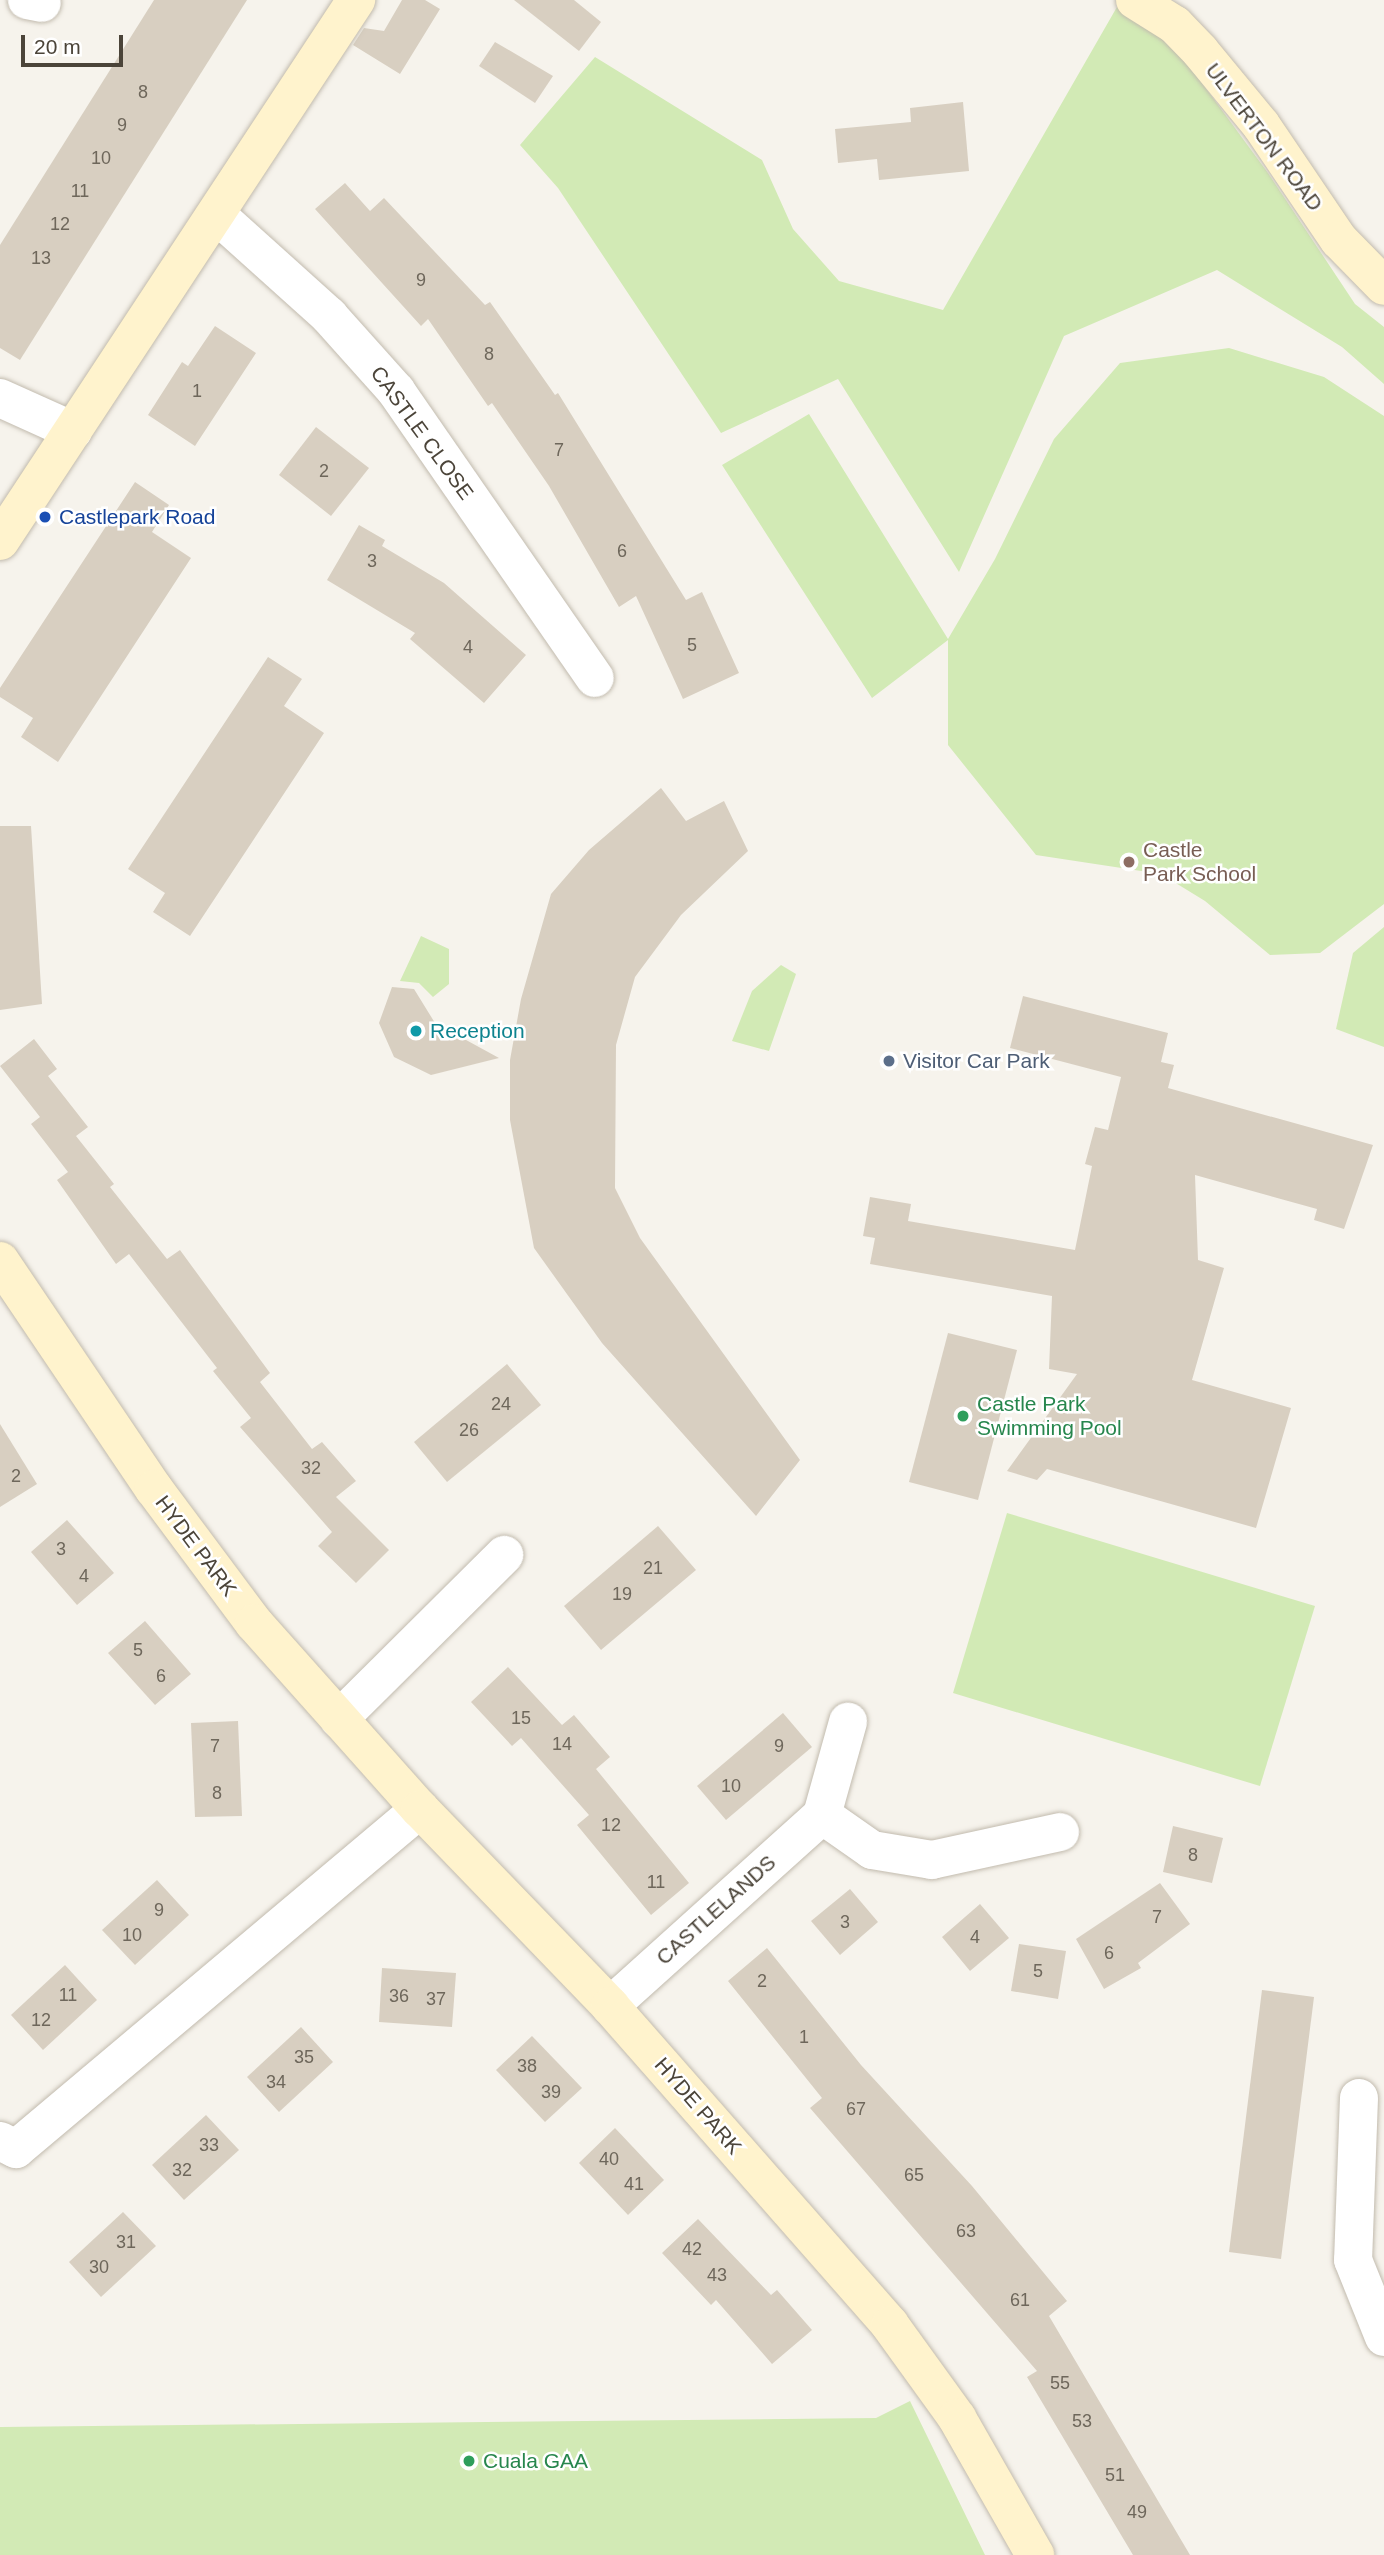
<!DOCTYPE html>
<style>
body{margin:0}
#map{position:relative;width:1384px;height:2555px;overflow:hidden;background:#f6f3ec;font-family:Arial,sans-serif}
div>[style]{position:absolute}
.green>*{inset:0;background:#d2eab5}
.building>*{inset:0;background:#d8cfc1}
.roads{filter:drop-shadow(0 0 2px #c2bbae) drop-shadow(0 0 2px #c2bbae)}
.street>*{height:38px;margin:-19px;padding:0 19px;transform-origin:19px;border-radius:19px;background:#fff}
.secondary>*{height:38px;margin:-19px;padding:0 19px;transform-origin:19px;border-radius:19px;background:#fff3cd}
.dots>*{width:19px;height:19px;translate:-50% -50%;box-sizing:border-box;border:4px solid #fff;border-radius:50%}
span{translate:-50% -50%;white-space:nowrap;text-align:center;line-height:1.15;-webkit-text-stroke:5px #fff;paint-order:stroke}
.number-label{font-size:18px;color:#6e675b}
.number-label span{-webkit-text-stroke-width:0}
.street-label{font-size:21px;color:#4b4439}
.transit-label{font-size:21px;color:#164399}
.left{translate:0 -50%;text-align:left}
.education-label{font-size:21px;color:#785e54}
.culture-label{font-size:21px;color:#0d838f}
.service-label{font-size:21px;color:#4e5e75}
.leisure-label{font-size:21px;color:#27864d}
.scale{position:absolute;left:21px;top:35px;width:102px;height:32px;box-sizing:border-box;border:4px solid #4b4439;border-top:0;padding-left:9px;font-size:21px;line-height:24px;white-space:nowrap;color:#4b4439;-webkit-text-stroke:5px #fff;paint-order:stroke}
</style>
<div id="map">
<div class="green">
<div style="clip-path:polygon(1121px 0,1188px 64px,1268px 173px,1355px 304px,1384px 327px,1384px 384px,1342px 347px,1217px 270px,1064px 336px,959px 572px,838px 379px,721px 433px,558px 188px,520px 145px,595px 57px,762px 160px,793px 229px,839px 281px,943px 310px)"></div>
<div style="clip-path:polygon(1229px 348px,1324px 377px,1384px 416px,1384px 904px,1320px 953px,1270px 955px,1205px 901px,1161px 874px,1036px 855px,948px 745px,948px 640px,872px 698px,722px 465px,809px 414px,948px 639px,995px 559px,1054px 439px,1120px 363px)"></div>
<div style="clip-path:polygon(1384px 927px,1384px 1047px,1336px 1029px,1353px 953px)"></div>
<div style="clip-path:polygon(421px 936px,449px 949px,449px 984px,433px 997px,419px 983px,400px 981px)"></div>
<div style="clip-path:polygon(781px 965px,796px 974px,769px 1051px,732px 1041px,752px 991px)"></div>
<div style="clip-path:polygon(1007px 1513px,1315px 1606px,1260px 1786px,953px 1693px)"></div>
<div style="clip-path:polygon(910px 2401px,985px 2555px,0 2555px,0 2427px,876px 2418px)"></div>
</div>
<div class="building">
<div style="clip-path:polygon(154px 0,247px 0,20px 360px,0 348px,0 245px)"></div>
<div style="clip-path:polygon(402px 0,425px 0,440px 9px,400px 74px,353px 45px,364px 28px,384px 31px)"></div>
<div style="clip-path:polygon(514px 0,574px 0,601px 22px,579px 51px)"></div>
<div style="clip-path:polygon(495px 42px,553px 76px,535px 103px,479px 66px)"></div>
<div style="clip-path:polygon(963px 102px,969px 171px,879px 180px,877px 159px,838px 163px,835px 129px,911px 122px,910px 108px)"></div>
<div style="clip-path:polygon(345px 183px,370px 211px,384px 198px,485px 305px,490px 302px,555px 395px,558px 393px,686px 600px,702px 592px,739px 673px,683px 699px,636px 596px,619px 607px,549px 486px,492px 403px,488px 406px,428px 319px,421px 326px,315px 209px)"></div>
<div style="clip-path:polygon(215px 326px,256px 353px,195px 446px,148px 415px,182px 362px,188px 366px)"></div>
<div style="clip-path:polygon(316px 427px,369px 468px,331px 516px,279px 475px)"></div>
<div style="clip-path:polygon(135px 482px,169px 505px,152px 532px,191px 558px,58px 762px,21px 737px,33px 718px,0 697px,0 688px)"></div>
<div style="clip-path:polygon(359px 525px,385px 540px,382px 546px,444px 583px,526px 655px,484px 703px,410px 639px,415px 633px,327px 580px)"></div>
<div style="clip-path:polygon(268px 657px,302px 679px,284px 706px,324px 733px,190px 936px,153px 912px,165px 893px,128px 869px)"></div>
<div style="clip-path:polygon(661px 788px,686px 821px,724px 801px,748px 851px,681px 915px,635px 977px,616px 1045px,615px 1188px,640px 1238px,800px 1460px,756px 1516px,602px 1343px,534px 1248px,510px 1120px,510px 1060px,521px 999px,551px 894px,589px 850px)"></div>
<div style="clip-path:polygon(0 826px,31px 826px,42px 1004px,0 1010px)"></div>
<div style="clip-path:polygon(392px 987px,414px 989px,435px 1023px,499px 1058px,431px 1075px,394px 1057px,379px 1023px)"></div>
<div style="clip-path:polygon(1023px 996px,1168px 1033px,1161px 1062px,1174px 1065px,1168px 1088px,1373px 1145px,1344px 1229px,1314px 1220px,1317px 1209px,1195px 1175px,1198px 1260px,1224px 1268px,1192px 1380px,1291px 1408px,1256px 1528px,1047px 1469px,1037px 1480px,1007px 1471px,1077px 1374px,1049px 1369px,1052px 1296px,870px 1264px,875px 1238px,863px 1236px,870px 1197px,911px 1204px,908px 1221px,1075px 1250px,1092px 1166px,1085px 1164px,1095px 1127px,1108px 1130px,1121px 1077px,1010px 1048px)"></div>
<div style="clip-path:polygon(34px 1039px,57px 1069px,48px 1076px,88px 1127px,76px 1136px,114px 1184px,110px 1187px,167px 1259px,180px 1250px,270px 1373px,260px 1382px,312px 1449px,322px 1442px,356px 1481px,336px 1497px,389px 1550px,356px 1583px,318px 1546px,332px 1532px,240px 1427px,251px 1418px,213px 1371px,217px 1368px,129px 1254px,116px 1264px,57px 1180px,68px 1172px,31px 1124px,40px 1117px,0 1066px)"></div>
<div style="clip-path:polygon(948px 1333px,1017px 1350px,978px 1500px,909px 1482px)"></div>
<div style="clip-path:polygon(507px 1364px,541px 1405px,447px 1482px,414px 1442px)"></div>
<div style="clip-path:polygon(0 1424px,37px 1484px,0 1507px)"></div>
<div style="clip-path:polygon(67px 1520px,114px 1573px,77px 1605px,31px 1552px)"></div>
<div style="clip-path:polygon(658px 1526px,696px 1570px,601px 1650px,564px 1606px)"></div>
<div style="clip-path:polygon(145px 1621px,191px 1674px,155px 1705px,108px 1653px)"></div>
<div style="clip-path:polygon(508px 1667px,562px 1725px,574px 1715px,610px 1757px,596px 1769px,689px 1883px,651px 1915px,577px 1825px,589px 1815px,521px 1738px,512px 1746px,471px 1702px)"></div>
<div style="clip-path:polygon(783px 1713px,812px 1747px,726px 1820px,697px 1786px)"></div>
<div style="clip-path:polygon(238px 1721px,242px 1816px,195px 1817px,191px 1723px)"></div>
<div style="clip-path:polygon(1173px 1826px,1223px 1838px,1212px 1883px,1163px 1872px)"></div>
<div style="clip-path:polygon(157px 1880px,189px 1915px,135px 1965px,102px 1930px)"></div>
<div style="clip-path:polygon(1160px 1883px,1190px 1924px,1138px 1963px,1141px 1968px,1104px 1989px,1076px 1939px)"></div>
<div style="clip-path:polygon(850px 1889px,878px 1922px,840px 1955px,811px 1921px)"></div>
<div style="clip-path:polygon(980px 1904px,1009px 1938px,970px 1971px,942px 1937px)"></div>
<div style="clip-path:polygon(1019px 1944px,1066px 1951px,1058px 1999px,1011px 1991px)"></div>
<div style="clip-path:polygon(767px 1948px,861px 2065px,972px 2186px,1067px 2301px,1049px 2316px,1190px 2555px,1133px 2555px,1027px 2377px,1037px 2371px,810px 2108px,822px 2098px,728px 1981px)"></div>
<div style="clip-path:polygon(65px 1965px,97px 2000px,43px 2050px,11px 2015px)"></div>
<div style="clip-path:polygon(382px 1968px,456px 1973px,452px 2027px,379px 2022px)"></div>
<div style="clip-path:polygon(1262px 1990px,1314px 1997px,1281px 2259px,1229px 2252px)"></div>
<div style="clip-path:polygon(301px 2027px,333px 2062px,279px 2112px,247px 2077px)"></div>
<div style="clip-path:polygon(532px 2036px,582px 2088px,545px 2122px,496px 2070px)"></div>
<div style="clip-path:polygon(206px 2115px,239px 2150px,184px 2200px,152px 2165px)"></div>
<div style="clip-path:polygon(615px 2128px,664px 2180px,628px 2215px,579px 2163px)"></div>
<div style="clip-path:polygon(123px 2212px,156px 2246px,101px 2297px,69px 2262px)"></div>
<div style="clip-path:polygon(698px 2219px,771px 2295px,777px 2290px,812px 2330px,772px 2364px,716px 2300px,711px 2305px,662px 2253px)"></div>
</div>
<div class="roads">
<div class="street">
<div style="left:27px;top:0;width:15px;rotate:11deg"></div>
<div style="left:217px;top:215px;width:151px;rotate:42deg"></div>
<div style="left:329px;top:316px;width:101px;rotate:48.2deg"></div>
<div style="left:396px;top:391px;width:349px;rotate:55.3deg"></div>
<div style="left:0;top:398px;width:80px;rotate:24.3deg"></div>
<div style="left:339px;top:1719px;width:233px;rotate:-44.8deg"></div>
<div style="left:822px;top:1815px;width:97px;rotate:-74.4deg"></div>
<div style="left:610px;top:2006px;width:285px;rotate:-42deg"></div>
<div style="left:822px;top:1815px;width:61px;rotate:35deg"></div>
<div style="left:872px;top:1850px;width:61px;rotate:9.5deg"></div>
<div style="left:932px;top:1860px;width:131px;rotate:-12.3deg"></div>
<div style="left:1359px;top:2098px;width:162px;rotate:92.1deg"></div>
<div style="left:1353px;top:2260px;width:83px;rotate:68.1deg"></div>
<div style="left:0;top:2141px;width:18px;rotate:27deg"></div>
<div style="left:16px;top:2149px;width:528px;rotate:-40.08deg"></div>
</div>
<div class="secondary">
<div style="left:1135px;top:0;width:47px;rotate:32deg"></div>
<div style="left:1175px;top:25px;width:36px;rotate:46deg"></div>
<div style="left:1200px;top:51px;width:96px;rotate:50.5deg"></div>
<div style="left:1261px;top:125px;width:139px;rotate:55.9deg"></div>
<div style="left:1339px;top:240px;width:64px;rotate:45.6deg"></div>
<div style="left:0;top:541px;width:648px;rotate:-56.65deg"></div>
<div style="left:0;top:1261px;width:275px;rotate:56deg"></div>
<div style="left:154px;top:1489px;width:167px;rotate:53.3deg"></div>
<div style="left:254px;top:1623px;width:249px;rotate:48.3deg"></div>
<div style="left:420px;top:1809px;width:274px;rotate:46deg"></div>
<div style="left:610px;top:2006px;width:424px;rotate:48.7deg"></div>
<div style="left:890px;top:2325px;width:115px;rotate:54.2deg"></div>
<div style="left:957px;top:2418px;width:158px;rotate:60.3deg"></div>
</div>
</div>
<div class="dots">
<div style="left:45px;top:517px;background:#1a4fb4"></div>
<div style="left:1129px;top:862px;background:#8d6e63"></div>
<div style="left:416px;top:1031px;background:#0f9aa8"></div>
<div style="left:889px;top:1061px;background:#5c6f8a"></div>
<div style="left:963px;top:1416px;background:#2e9e5b"></div>
<div style="left:469px;top:2461px;background:#2e9e5b"></div>
</div>
<div class="number-label">
<span style="left:143px;top:92px">8</span>
<span style="left:122px;top:125px">9</span>
<span style="left:101px;top:158px">10</span>
<span style="left:80px;top:191px">11</span>
<span style="left:60px;top:224px">12</span>
<span style="left:41px;top:258px">13</span>
<span style="left:421px;top:280px">9</span>
<span style="left:489px;top:354px">8</span>
<span style="left:197px;top:391px">1</span>
<span style="left:559px;top:450px">7</span>
<span style="left:324px;top:471px">2</span>
<span style="left:622px;top:551px">6</span>
<span style="left:372px;top:561px">3</span>
<span style="left:692px;top:645px">5</span>
<span style="left:468px;top:647px">4</span>
<span style="left:501px;top:1404px">24</span>
<span style="left:469px;top:1430px">26</span>
<span style="left:311px;top:1468px">32</span>
<span style="left:16px;top:1476px">2</span>
<span style="left:61px;top:1549px">3</span>
<span style="left:653px;top:1568px">21</span>
<span style="left:84px;top:1576px">4</span>
<span style="left:622px;top:1594px">19</span>
<span style="left:138px;top:1650px">5</span>
<span style="left:161px;top:1676px">6</span>
<span style="left:521px;top:1718px">15</span>
<span style="left:562px;top:1744px">14</span>
<span style="left:215px;top:1746px">7</span>
<span style="left:779px;top:1746px">9</span>
<span style="left:731px;top:1786px">10</span>
<span style="left:217px;top:1793px">8</span>
<span style="left:611px;top:1825px">12</span>
<span style="left:1193px;top:1855px">8</span>
<span style="left:656px;top:1882px">11</span>
<span style="left:159px;top:1910px">9</span>
<span style="left:1157px;top:1917px">7</span>
<span style="left:845px;top:1922px">3</span>
<span style="left:132px;top:1935px">10</span>
<span style="left:975px;top:1937px">4</span>
<span style="left:1109px;top:1953px">6</span>
<span style="left:1038px;top:1971px">5</span>
<span style="left:762px;top:1981px">2</span>
<span style="left:68px;top:1995px">11</span>
<span style="left:399px;top:1996px">36</span>
<span style="left:436px;top:1999px">37</span>
<span style="left:41px;top:2020px">12</span>
<span style="left:804px;top:2037px">1</span>
<span style="left:304px;top:2057px">35</span>
<span style="left:527px;top:2066px">38</span>
<span style="left:276px;top:2082px">34</span>
<span style="left:551px;top:2092px">39</span>
<span style="left:856px;top:2109px">67</span>
<span style="left:209px;top:2145px">33</span>
<span style="left:609px;top:2159px">40</span>
<span style="left:182px;top:2170px">32</span>
<span style="left:914px;top:2175px">65</span>
<span style="left:634px;top:2184px">41</span>
<span style="left:966px;top:2231px">63</span>
<span style="left:126px;top:2242px">31</span>
<span style="left:692px;top:2249px">42</span>
<span style="left:99px;top:2267px">30</span>
<span style="left:717px;top:2275px">43</span>
<span style="left:1020px;top:2300px">61</span>
<span style="left:1060px;top:2383px">55</span>
<span style="left:1082px;top:2421px">53</span>
<span style="left:1115px;top:2475px">51</span>
<span style="left:1137px;top:2512px">49</span>
</div>
<div class="street-label">
<span style="left:1264px;top:137px;rotate:53deg">ULVERTON ROAD</span>
<span style="left:422px;top:433px;rotate:54deg">CASTLE CLOSE</span>
<span style="left:196px;top:1546px;rotate:53deg">HYDE PARK</span>
<span style="left:716px;top:1910px;rotate:-42deg">CASTLELANDS</span>
<span style="left:698px;top:2106px;rotate:49deg">HYDE PARK</span>
</div>
<div class="transit-label">
<span class="left" style="left:59px;top:517px">Castlepark Road</span>
</div>
<div class="education-label">
<span class="left" style="left:1143px;top:862px">Castle<br>Park School</span>
</div>
<div class="culture-label">
<span class="left" style="left:430px;top:1031px">Reception</span>
</div>
<div class="service-label">
<span class="left" style="left:903px;top:1061px">Visitor Car Park</span>
</div>
<div class="leisure-label">
<span class="left" style="left:977px;top:1416px">Castle Park<br>Swimming Pool</span>
<span class="left" style="left:483px;top:2461px">Cuala GAA</span>
</div>
<div class="scale">20 m</div>
</div>
